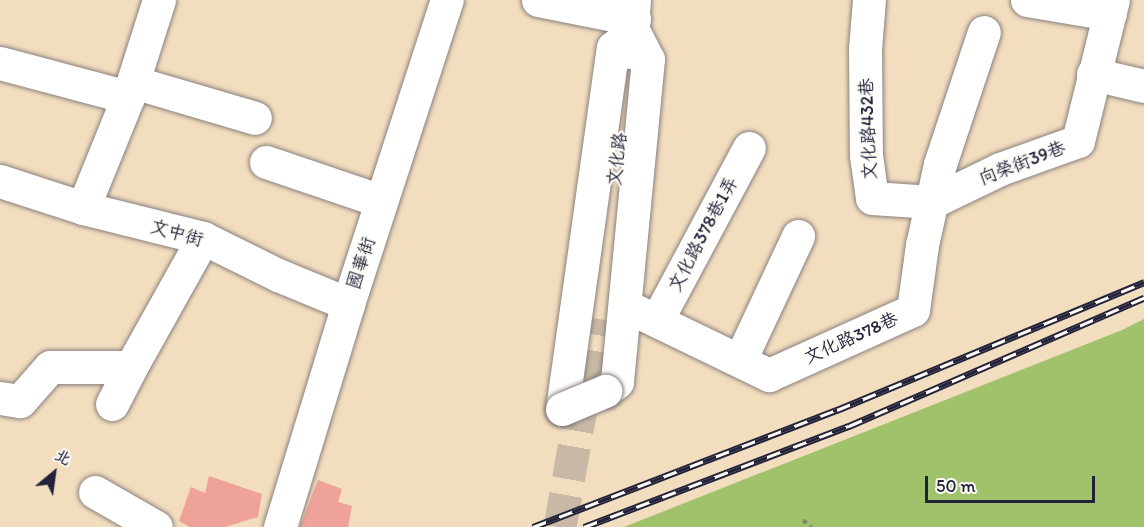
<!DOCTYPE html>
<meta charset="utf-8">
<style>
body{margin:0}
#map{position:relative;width:1144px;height:527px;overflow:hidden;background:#f2ddbf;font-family:Itim,"LXGW WenKai TC",sans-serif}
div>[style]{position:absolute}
.green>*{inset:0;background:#a0c26b}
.building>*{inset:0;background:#eea29a}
.minor-tunnel>*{height:33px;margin-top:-16.5px;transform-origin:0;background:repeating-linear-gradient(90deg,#c8b8a5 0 33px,transparent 0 49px)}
.path>*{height:4px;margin-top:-2px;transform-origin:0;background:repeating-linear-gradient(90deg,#8a807d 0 4.5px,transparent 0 9px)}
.roads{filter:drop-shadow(0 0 2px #8a807d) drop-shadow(0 0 2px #8a807d)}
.minor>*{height:33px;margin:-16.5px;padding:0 16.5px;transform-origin:16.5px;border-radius:16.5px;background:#fff}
.rail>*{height:7px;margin-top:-3.5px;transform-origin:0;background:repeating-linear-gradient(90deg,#fdfcf7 0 14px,#22223b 0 28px);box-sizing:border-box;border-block:2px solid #22223b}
.bridges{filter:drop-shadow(0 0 2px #8a807d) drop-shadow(0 0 2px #8a807d)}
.minor-bridge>*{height:33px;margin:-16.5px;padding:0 16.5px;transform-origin:16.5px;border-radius:16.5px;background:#fff}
span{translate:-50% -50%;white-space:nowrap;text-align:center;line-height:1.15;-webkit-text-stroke:4.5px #fdfcf7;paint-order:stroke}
.street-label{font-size:18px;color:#22223b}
.north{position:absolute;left:24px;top:443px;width:60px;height:60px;-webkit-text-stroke:4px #fdfcf7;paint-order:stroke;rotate:29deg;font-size:16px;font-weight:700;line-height:24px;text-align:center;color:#22223b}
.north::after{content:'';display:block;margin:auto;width:21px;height:27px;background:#22223b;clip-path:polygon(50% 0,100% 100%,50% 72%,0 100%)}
.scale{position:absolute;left:925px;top:476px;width:170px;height:27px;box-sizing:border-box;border:3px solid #22223b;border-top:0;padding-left:8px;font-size:18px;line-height:21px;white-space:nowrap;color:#22223b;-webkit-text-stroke:4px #fdfcf7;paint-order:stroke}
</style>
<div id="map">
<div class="green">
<div style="clip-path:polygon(1144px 319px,1144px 527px,624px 527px,1122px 330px)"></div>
</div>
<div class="building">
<div style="clip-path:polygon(209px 476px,262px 494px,258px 517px,225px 527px,190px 527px,179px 521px,191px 487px,205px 493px)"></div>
<div style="clip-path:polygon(318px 480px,342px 489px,338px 502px,352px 506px,348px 527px,300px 527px)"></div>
</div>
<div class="minor-tunnel">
<div style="left:560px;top:527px;width:212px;rotate:-80deg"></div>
</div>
<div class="path">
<div style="left:803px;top:520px;width:11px;rotate:41deg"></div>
</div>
<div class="roads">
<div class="minor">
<div style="left:538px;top:0;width:98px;rotate:11.2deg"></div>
<div style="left:869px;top:0;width:49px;rotate:94.7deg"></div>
<div style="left:865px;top:49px;width:106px;rotate:89.5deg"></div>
<div style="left:866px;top:155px;width:43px;rotate:82.1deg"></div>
<div style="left:872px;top:198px;width:60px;rotate:3.8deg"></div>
<div style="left:932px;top:202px;width:76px;rotate:-25.9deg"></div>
<div style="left:1000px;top:169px;width:83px;rotate:-19.7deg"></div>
<div style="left:1078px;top:141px;width:145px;rotate:-76.1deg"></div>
<div style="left:1027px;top:0;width:84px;rotate:9.6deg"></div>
<div style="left:630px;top:52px;width:52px;rotate:-85.6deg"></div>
<div style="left:0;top:63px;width:132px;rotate:14.9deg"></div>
<div style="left:1093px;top:74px;width:52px;rotate:13.2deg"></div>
<div style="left:133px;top:82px;width:127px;rotate:16.4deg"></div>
<div style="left:266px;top:162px;width:121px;rotate:18.7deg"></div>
<div style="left:0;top:181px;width:87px;rotate:18deg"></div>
<div style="left:83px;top:208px;width:124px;rotate:14deg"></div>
<div style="left:203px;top:238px;width:84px;rotate:26.3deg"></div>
<div style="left:278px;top:275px;width:76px;rotate:22.5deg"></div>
<div style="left:83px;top:208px;width:120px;rotate:-67.9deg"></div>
<div style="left:128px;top:97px;width:102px;rotate:-72.3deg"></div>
<div style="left:626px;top:306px;width:159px;rotate:25.8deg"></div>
<div style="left:769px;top:375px;width:158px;rotate:-24.3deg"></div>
<div style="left:913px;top:310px;width:66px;rotate:-82.1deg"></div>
<div style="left:922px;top:245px;width:83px;rotate:-77.5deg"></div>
<div style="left:940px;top:164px;width:139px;rotate:-71.6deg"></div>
<div style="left:657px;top:320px;width:195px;rotate:-61.9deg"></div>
<div style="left:740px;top:360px;width:137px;rotate:-64.9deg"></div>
<div style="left:0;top:398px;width:20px;rotate:9deg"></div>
<div style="left:20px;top:401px;width:45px;rotate:-48.6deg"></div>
<div style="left:50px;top:367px;width:81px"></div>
<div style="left:131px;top:367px;width:148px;rotate:-60.8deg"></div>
<div style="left:112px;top:404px;width:42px;rotate:-62.8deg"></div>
<div style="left:562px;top:409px;width:365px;rotate:-82deg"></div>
<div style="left:613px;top:48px;width:27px;rotate:-42deg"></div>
<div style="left:633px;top:30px;width:33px;rotate:63deg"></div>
<div style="left:648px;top:59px;width:324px;rotate:95.5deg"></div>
<div style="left:617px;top:382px;width:15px;rotate:143deg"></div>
<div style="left:95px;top:492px;width:70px;rotate:29.8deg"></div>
<div style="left:280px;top:527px;width:233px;rotate:-73deg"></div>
<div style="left:348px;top:304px;width:320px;rotate:-72deg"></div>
</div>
</div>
<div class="rail">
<div style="left:533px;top:527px;width:326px;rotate:-21.1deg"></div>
<div style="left:837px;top:410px;width:333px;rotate:-22.6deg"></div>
<div style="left:584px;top:527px;width:284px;rotate:-20.9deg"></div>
<div style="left:849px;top:426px;width:322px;rotate:-23.5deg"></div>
</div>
<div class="bridges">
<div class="minor-bridge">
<div style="left:562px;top:409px;width:47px;rotate:-22.7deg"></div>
</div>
</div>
<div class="street-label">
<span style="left:868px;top:129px;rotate:-92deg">文化路432巷</span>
<span style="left:617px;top:159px;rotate:-83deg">文化路</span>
<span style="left:1022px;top:163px;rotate:-21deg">向榮街39巷</span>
<span style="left:177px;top:233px;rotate:16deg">文中街</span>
<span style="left:703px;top:234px;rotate:-62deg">文化路378巷1弄</span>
<span style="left:361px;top:263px;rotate:-72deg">國華街</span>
<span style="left:851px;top:338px;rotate:-24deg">文化路378巷</span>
</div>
<div class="north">北</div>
<div class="scale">50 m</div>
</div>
